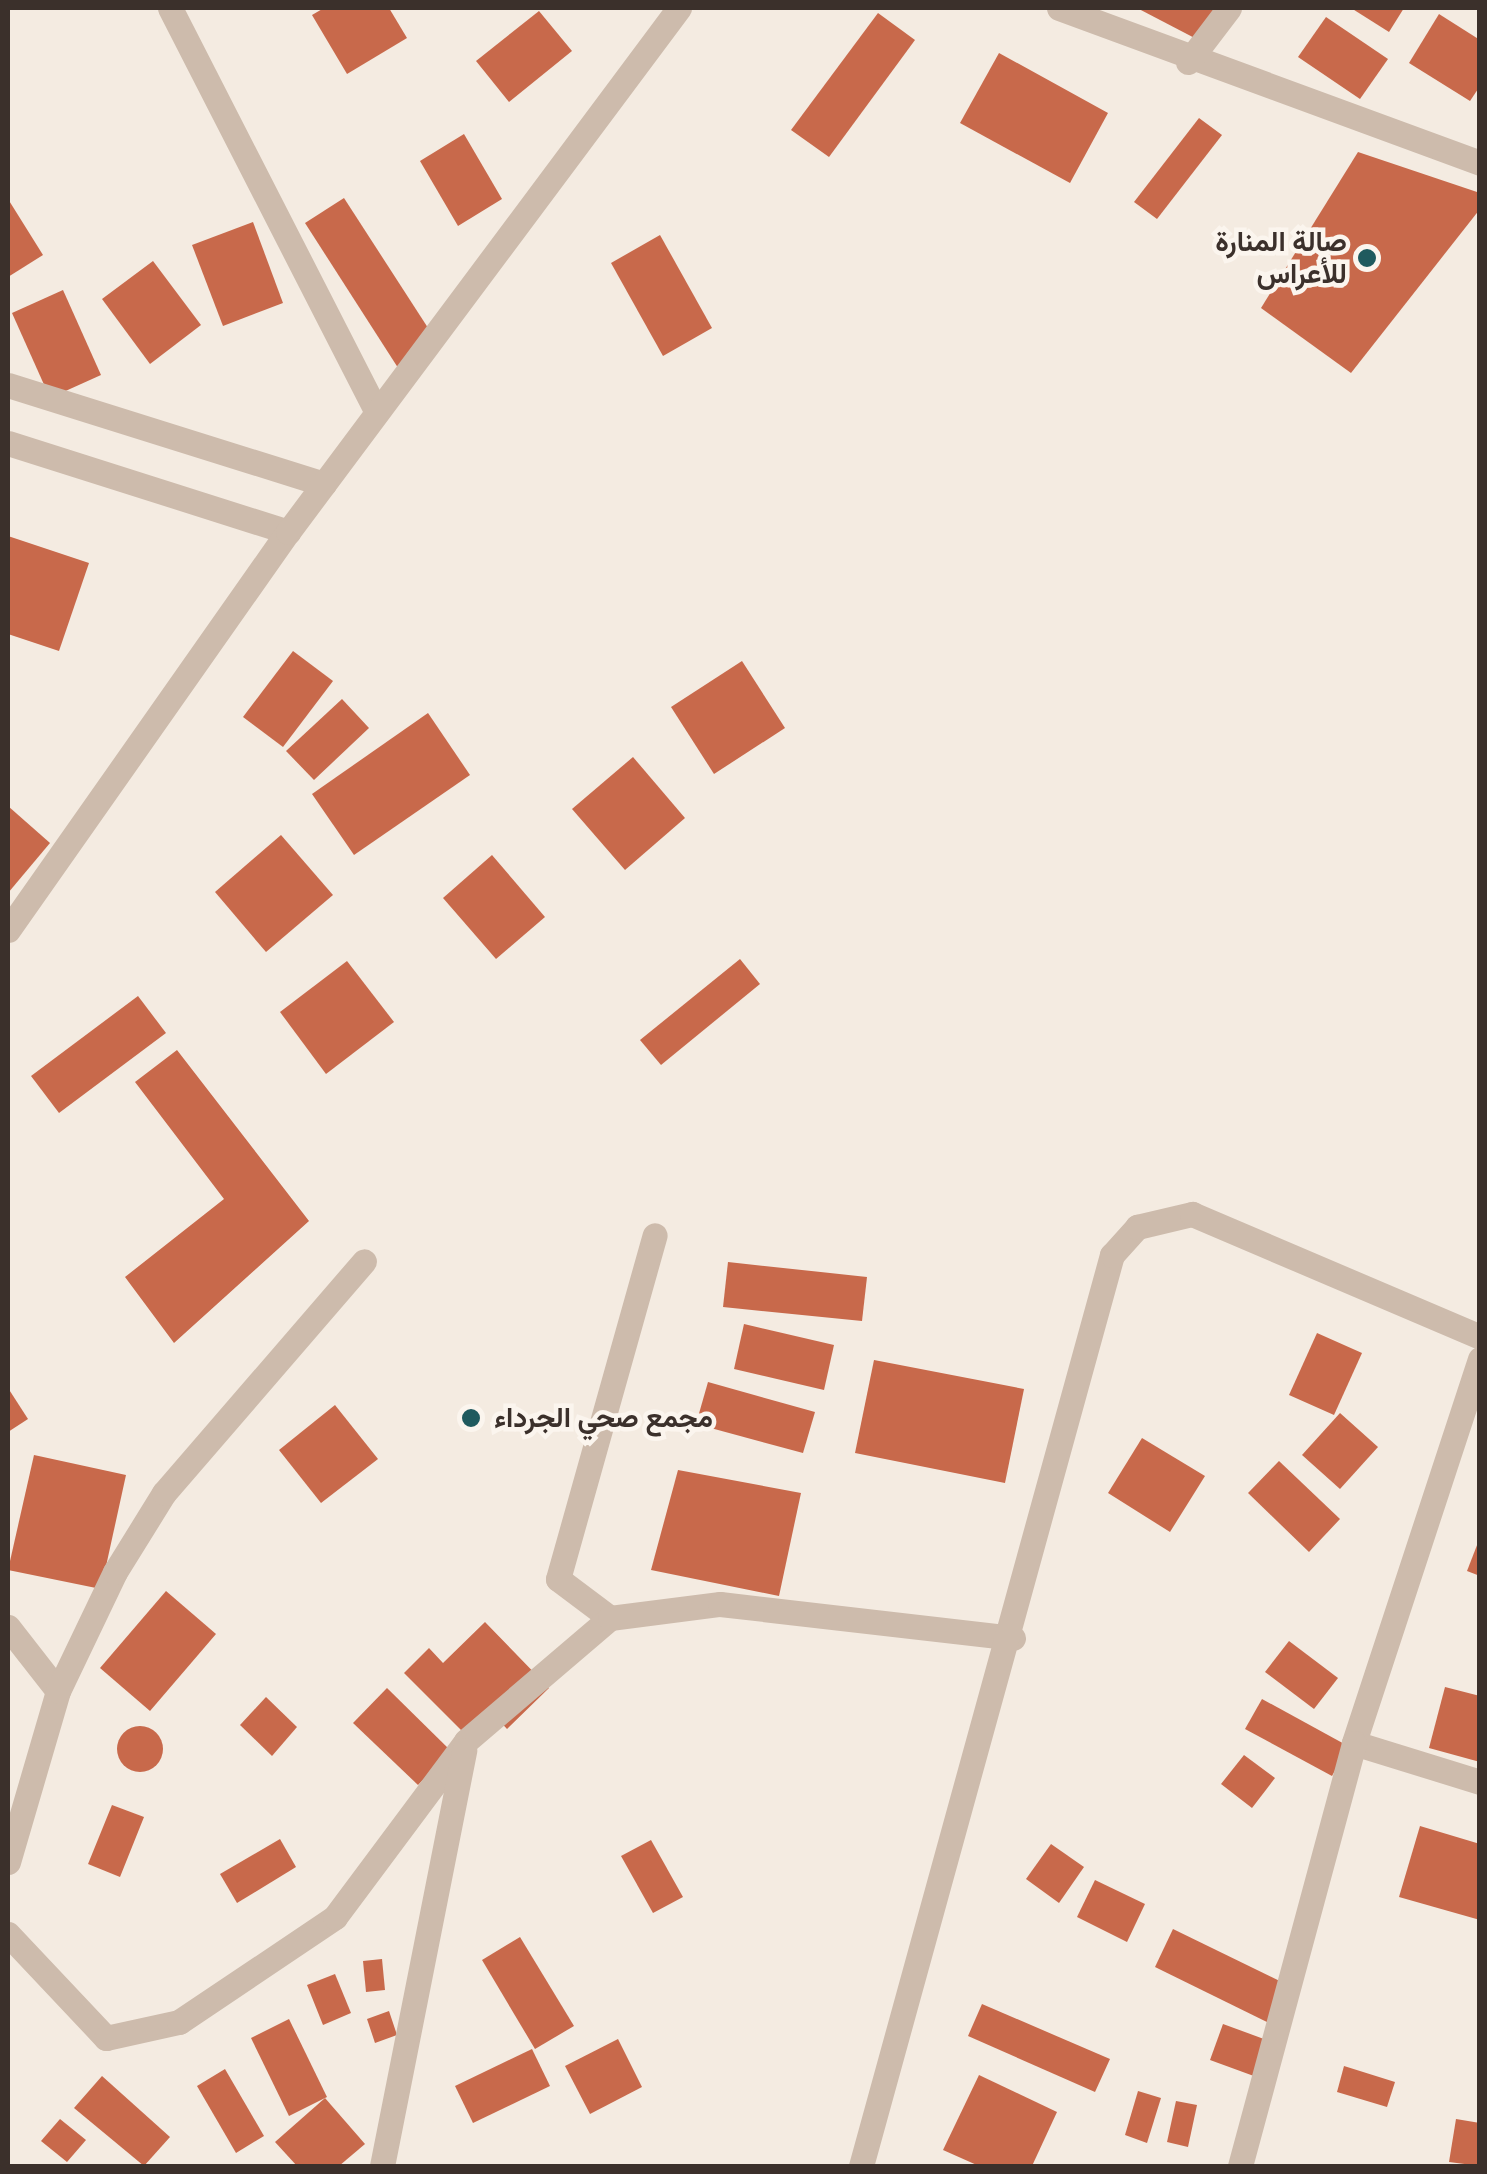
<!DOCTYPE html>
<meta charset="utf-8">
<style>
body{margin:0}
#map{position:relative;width:1487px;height:2174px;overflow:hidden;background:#f4ebe1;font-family:"Fira Sans",Vazirmatn,sans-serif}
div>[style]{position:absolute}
.building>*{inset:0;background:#c8694b}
.round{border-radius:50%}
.minor>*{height:25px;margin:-12.5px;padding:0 12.5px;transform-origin:12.5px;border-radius:12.5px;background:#cdbbac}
.dots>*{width:28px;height:28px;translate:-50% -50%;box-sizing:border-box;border:5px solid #fbf5ee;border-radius:50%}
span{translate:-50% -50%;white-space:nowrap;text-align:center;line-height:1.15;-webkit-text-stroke:9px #fbf5ee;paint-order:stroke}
.poi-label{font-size:28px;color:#3b302b;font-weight:700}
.right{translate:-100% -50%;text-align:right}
.left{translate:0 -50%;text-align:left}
.frame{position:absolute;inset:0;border:10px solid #3b302b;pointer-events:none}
</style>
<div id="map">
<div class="building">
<div style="clip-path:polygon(324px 8px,389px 8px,407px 38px,347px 74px,312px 15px)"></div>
<div style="clip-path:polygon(1137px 8px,1228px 8px,1208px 45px)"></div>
<div style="clip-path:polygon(1351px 8px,1404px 8px,1389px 32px)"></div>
<div style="clip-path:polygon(539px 11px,572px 51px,509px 102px,476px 61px)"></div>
<div style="clip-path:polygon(878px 13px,915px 40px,829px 157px,791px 130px)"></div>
<div style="clip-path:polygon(1439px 14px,1480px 40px,1480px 86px,1470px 101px,1409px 63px)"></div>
<div style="clip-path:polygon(1326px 17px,1388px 59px,1360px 99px,1298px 57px)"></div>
<div style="clip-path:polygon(999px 53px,1108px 113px,1070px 183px,960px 123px)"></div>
<div style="clip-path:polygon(1199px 118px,1222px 135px,1157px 219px,1134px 202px)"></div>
<div style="clip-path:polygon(464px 134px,502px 199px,458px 226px,420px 161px)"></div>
<div style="clip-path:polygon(1358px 152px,1480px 193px,1480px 209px,1351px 373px,1261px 308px)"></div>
<div style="clip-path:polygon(344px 198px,441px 348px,402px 374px,305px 223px)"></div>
<div style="clip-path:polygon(8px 199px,43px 255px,8px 277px)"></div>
<div style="clip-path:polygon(253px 222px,283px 303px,223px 326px,192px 245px)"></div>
<div style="clip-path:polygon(660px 235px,712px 328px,663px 356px,611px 263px)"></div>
<div style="clip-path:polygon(153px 261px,201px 325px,150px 364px,102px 299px)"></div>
<div style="clip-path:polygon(63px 290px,101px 375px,50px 398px,12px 313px)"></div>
<div style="clip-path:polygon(8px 536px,89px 563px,59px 651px,8px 634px)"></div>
<div style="clip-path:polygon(293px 651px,333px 681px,283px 747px,243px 717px)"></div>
<div style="clip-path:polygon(742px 661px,785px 728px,714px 774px,671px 707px)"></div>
<div style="clip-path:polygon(342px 699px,369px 728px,314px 780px,286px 751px)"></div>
<div style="clip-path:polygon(428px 713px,470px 775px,354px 855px,312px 794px)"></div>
<div style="clip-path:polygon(633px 757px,685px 818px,625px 870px,572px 809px)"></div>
<div style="clip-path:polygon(8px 806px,50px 843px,8px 893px)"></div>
<div style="clip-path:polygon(281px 835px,333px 895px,266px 952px,215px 892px)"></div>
<div style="clip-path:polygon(492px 855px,545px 917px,496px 959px,443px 898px)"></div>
<div style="clip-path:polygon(740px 959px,760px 984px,661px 1065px,640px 1040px)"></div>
<div style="clip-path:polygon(347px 961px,394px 1022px,326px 1074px,280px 1012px)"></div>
<div style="clip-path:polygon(138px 996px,166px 1033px,59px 1113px,31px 1076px)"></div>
<div style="clip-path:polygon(177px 1050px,309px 1221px,174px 1343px,125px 1277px,224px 1199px,135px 1082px)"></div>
<div style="clip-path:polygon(728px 1262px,867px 1277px,862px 1321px,723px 1307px)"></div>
<div style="clip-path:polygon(744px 1324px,834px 1345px,824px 1390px,734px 1369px)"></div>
<div style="clip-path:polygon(1317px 1333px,1362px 1353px,1334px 1415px,1289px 1395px)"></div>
<div style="clip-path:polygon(874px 1360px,1024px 1389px,1005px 1483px,855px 1453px)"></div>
<div style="clip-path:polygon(708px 1382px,815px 1412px,803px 1453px,696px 1424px)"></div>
<div style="clip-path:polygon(8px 1388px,28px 1419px,8px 1432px)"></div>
<div style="clip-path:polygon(335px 1405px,378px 1459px,321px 1503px,279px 1450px)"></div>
<div style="clip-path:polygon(1340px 1413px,1378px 1447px,1340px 1489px,1302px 1455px)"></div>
<div style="clip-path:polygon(1142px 1438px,1205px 1476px,1170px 1532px,1108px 1493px)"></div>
<div style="clip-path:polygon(34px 1455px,126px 1475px,101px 1589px,8px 1570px)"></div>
<div style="clip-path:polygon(1279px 1461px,1340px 1519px,1309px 1552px,1248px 1493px)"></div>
<div style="clip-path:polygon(678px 1470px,801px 1493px,779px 1596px,651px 1570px)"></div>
<div style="clip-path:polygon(1479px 1540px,1480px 1540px,1480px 1576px,1467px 1571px)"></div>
<div style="clip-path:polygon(166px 1591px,216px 1634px,150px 1711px,100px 1668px)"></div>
<div style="clip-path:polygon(485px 1622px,549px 1688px,507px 1729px,496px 1717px,472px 1741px,404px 1673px,429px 1648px,443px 1663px)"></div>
<div style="clip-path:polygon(1289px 1641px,1338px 1678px,1314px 1709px,1265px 1672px)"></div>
<div style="clip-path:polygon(1445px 1687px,1480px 1696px,1480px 1762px,1429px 1748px)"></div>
<div style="clip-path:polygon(387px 1688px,451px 1751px,418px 1785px,353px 1723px)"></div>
<div style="clip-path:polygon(266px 1697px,297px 1727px,272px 1756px,240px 1725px)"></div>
<div style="clip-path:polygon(1262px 1699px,1348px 1746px,1332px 1776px,1245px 1729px)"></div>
<div class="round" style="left:117px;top:1726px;width:46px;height:46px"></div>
<div style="clip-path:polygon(1244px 1755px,1275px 1778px,1252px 1808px,1221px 1784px)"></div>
<div style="clip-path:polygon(112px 1805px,144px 1817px,120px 1877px,88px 1864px)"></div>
<div style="clip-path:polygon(1420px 1826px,1480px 1844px,1480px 1920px,1399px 1897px)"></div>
<div style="clip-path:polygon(280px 1839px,296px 1867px,237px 1903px,220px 1874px)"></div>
<div style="clip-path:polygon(651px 1840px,683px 1897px,653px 1913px,621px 1856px)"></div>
<div style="clip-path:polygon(1051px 1844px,1084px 1867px,1059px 1903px,1026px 1879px)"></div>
<div style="clip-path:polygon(1095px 1880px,1145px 1904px,1127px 1942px,1077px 1917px)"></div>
<div style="clip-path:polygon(1173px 1929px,1294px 1988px,1275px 2026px,1155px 1967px)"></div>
<div style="clip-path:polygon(520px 1937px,574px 2026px,535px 2049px,482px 1960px)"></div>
<div style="clip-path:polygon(382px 1959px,385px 1990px,366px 1992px,363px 1961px)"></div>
<div style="clip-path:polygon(335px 1974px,351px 2013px,323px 2025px,307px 1985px)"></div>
<div style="clip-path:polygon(982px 2004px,1110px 2059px,1095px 2092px,968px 2036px)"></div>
<div style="clip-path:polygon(389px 2011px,397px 2035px,375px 2043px,367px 2019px)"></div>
<div style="clip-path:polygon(289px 2019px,327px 2097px,289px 2116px,251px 2038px)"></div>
<div style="clip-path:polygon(1223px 2024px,1275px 2043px,1262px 2079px,1210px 2060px)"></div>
<div style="clip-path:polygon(618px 2039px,642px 2087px,590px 2114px,565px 2066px)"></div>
<div style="clip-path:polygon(532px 2049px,550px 2086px,473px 2123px,455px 2086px)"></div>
<div style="clip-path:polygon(1344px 2066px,1395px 2082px,1387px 2107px,1337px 2092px)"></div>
<div style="clip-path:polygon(225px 2069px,264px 2136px,236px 2153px,197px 2086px)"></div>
<div style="clip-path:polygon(979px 2075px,1057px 2112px,1032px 2166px,979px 2166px,943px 2150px)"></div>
<div style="clip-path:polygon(102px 2076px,170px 2137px,144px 2166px,74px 2108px)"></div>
<div style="clip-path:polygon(1138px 2091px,1161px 2098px,1147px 2143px,1125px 2135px)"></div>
<div style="clip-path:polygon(325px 2098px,365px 2144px,339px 2166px,297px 2166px,275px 2142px)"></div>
<div style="clip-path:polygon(1176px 2101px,1197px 2105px,1188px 2147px,1167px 2142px)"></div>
<div style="clip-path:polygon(60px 2119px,86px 2140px,67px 2162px,41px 2141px)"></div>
<div style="clip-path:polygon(1456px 2119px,1480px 2123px,1480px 2166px,1449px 2162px)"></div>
</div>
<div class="minor">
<div style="left:170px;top:8px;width:454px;rotate:62.9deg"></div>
<div style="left:1059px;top:8px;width:449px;rotate:20.2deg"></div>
<div style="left:1188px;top:62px;width:68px;rotate:-52.8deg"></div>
<div style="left:8px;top:385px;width:331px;rotate:17.4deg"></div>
<div style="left:8px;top:443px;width:294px;rotate:17.6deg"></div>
<div style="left:8px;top:930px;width:487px;rotate:-54.9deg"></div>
<div style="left:288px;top:532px;width:654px;rotate:-53.27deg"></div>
<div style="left:1480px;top:1359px;width:404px;rotate:108.2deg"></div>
<div style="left:1354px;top:1743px;width:132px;rotate:17.2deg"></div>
<div style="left:610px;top:1618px;width:65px;rotate:-143.1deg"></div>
<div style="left:558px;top:1579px;width:357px;rotate:-74.3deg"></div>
<div style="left:8px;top:1627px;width:81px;rotate:52deg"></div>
<div style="left:8px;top:1862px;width:178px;rotate:-73.7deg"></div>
<div style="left:58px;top:1691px;width:132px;rotate:-64.4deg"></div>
<div style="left:115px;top:1572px;width:93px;rotate:-58.2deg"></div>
<div style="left:164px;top:1493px;width:306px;rotate:-49.2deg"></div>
<div style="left:8px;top:1934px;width:143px;rotate:46.7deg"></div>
<div style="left:106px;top:2038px;width:75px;rotate:-12.4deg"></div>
<div style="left:179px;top:2022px;width:188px;rotate:-33.9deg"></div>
<div style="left:335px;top:1917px;width:219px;rotate:-53.3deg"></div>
<div style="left:466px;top:1741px;width:189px;rotate:-40.5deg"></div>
<div style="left:610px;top:1618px;width:111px;rotate:-7.3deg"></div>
<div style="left:720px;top:1604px;width:295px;rotate:6.6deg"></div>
<div style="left:382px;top:2166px;width:424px;rotate:-78.8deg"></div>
<div style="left:861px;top:2166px;width:945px;rotate:-74.6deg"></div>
<div style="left:1112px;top:1255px;width:38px;rotate:-48deg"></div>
<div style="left:1137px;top:1227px;width:57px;rotate:-13.3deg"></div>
<div style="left:1192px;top:1214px;width:313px;rotate:23.1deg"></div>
<div style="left:1240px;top:2166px;width:438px;rotate:-74.9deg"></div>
</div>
<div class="dots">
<div style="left:1367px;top:258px;background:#1f5a5e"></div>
<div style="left:471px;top:1418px;background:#1f5a5e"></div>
</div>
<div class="poi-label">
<span class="right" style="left:1347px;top:258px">صالة المنارة<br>للأعراس</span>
<span class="left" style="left:494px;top:1418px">مجمع صحي الجرداء</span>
</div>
<div class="frame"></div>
</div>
